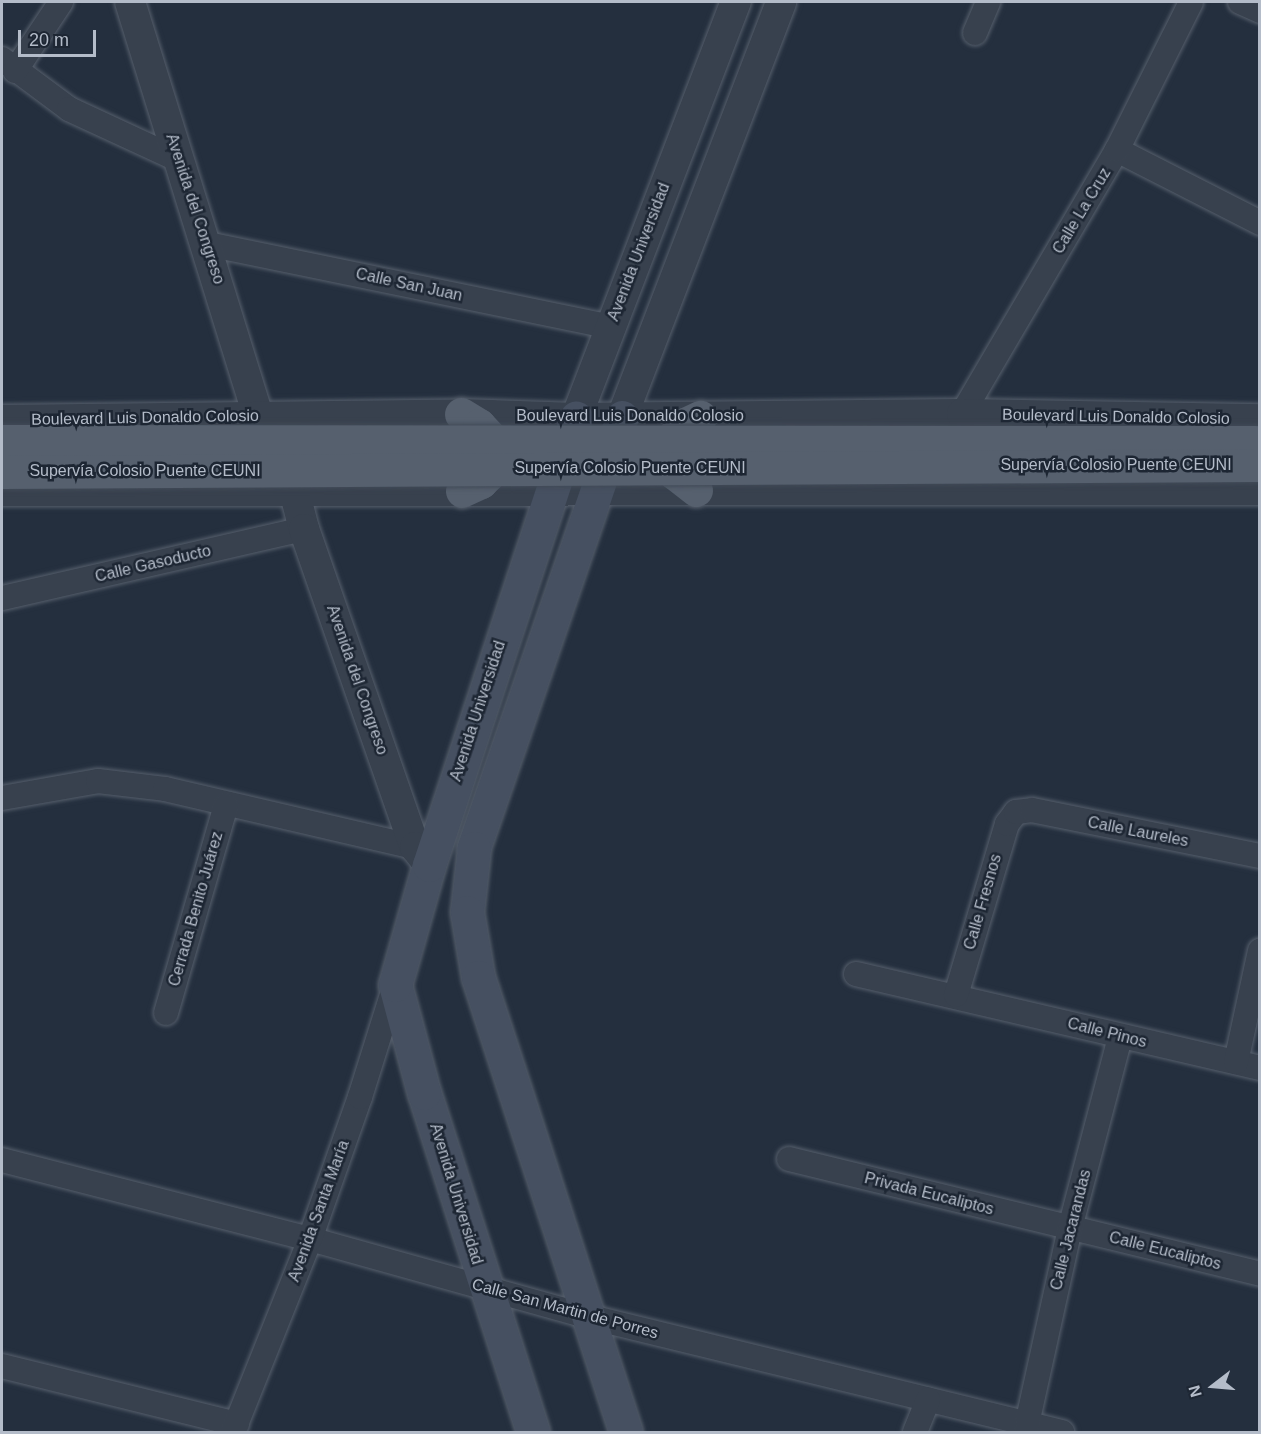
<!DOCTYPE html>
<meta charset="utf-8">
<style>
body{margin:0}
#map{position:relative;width:1261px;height:1434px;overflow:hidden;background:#242f3e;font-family:Arial,sans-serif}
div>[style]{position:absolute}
.roads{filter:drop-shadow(0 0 2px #565f6c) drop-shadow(0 0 2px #565f6c)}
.minor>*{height:24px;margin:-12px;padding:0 12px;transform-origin:12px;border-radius:12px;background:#38414e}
.tertiary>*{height:30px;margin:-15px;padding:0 15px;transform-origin:15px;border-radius:15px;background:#38414e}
.secondary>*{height:33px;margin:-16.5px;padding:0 16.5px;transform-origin:16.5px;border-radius:16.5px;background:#465061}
.primary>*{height:33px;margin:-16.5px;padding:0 16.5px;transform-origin:16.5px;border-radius:16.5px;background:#56606e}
.bridges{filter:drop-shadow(0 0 2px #414a57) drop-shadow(0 0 2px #414a57)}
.primary-bridge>*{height:33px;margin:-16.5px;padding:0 16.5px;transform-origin:16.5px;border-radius:16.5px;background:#56606e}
span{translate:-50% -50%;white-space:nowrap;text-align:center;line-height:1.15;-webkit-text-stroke:5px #1d2633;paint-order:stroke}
.street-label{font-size:16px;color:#b4bcc9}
.frame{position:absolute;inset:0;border:3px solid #b4bcc9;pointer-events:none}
.north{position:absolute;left:1183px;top:1356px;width:60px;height:60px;-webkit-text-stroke:4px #1d2633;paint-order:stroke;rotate:254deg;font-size:16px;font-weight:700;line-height:24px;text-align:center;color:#b4bcc9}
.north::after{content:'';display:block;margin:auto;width:21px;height:27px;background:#b4bcc9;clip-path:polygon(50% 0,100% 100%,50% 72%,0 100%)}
.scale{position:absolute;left:18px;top:30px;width:78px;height:27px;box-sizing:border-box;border:3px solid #b4bcc9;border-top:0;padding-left:8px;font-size:18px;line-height:21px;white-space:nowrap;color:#b4bcc9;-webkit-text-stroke:4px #1d2633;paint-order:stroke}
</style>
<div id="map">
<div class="roads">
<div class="minor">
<div style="left:1240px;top:2px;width:22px;rotate:24deg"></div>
<div style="left:975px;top:33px;width:34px;rotate:-67deg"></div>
<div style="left:2px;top:59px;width:84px;rotate:36.7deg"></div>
<div style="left:69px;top:109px;width:121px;rotate:24.9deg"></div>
<div style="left:15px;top:71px;width:83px;rotate:-56.3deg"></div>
<div style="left:1117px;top:150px;width:161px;rotate:27deg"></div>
<div style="left:207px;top:244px;width:411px;rotate:11.6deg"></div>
<div style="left:962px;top:414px;width:306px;rotate:-59.6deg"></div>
<div style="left:1117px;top:150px;width:165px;rotate:-63.4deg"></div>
<div style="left:2px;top:598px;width:310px;rotate:-12.9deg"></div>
<div style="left:2px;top:798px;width:97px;rotate:-10deg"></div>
<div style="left:98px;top:781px;width:67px;rotate:6.8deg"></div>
<div style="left:165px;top:789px;width:257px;rotate:13.1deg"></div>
<div style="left:856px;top:974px;width:415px;rotate:13.1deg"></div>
<div style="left:956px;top:995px;width:178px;rotate:-73.4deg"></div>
<div style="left:1007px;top:824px;width:15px;rotate:-53deg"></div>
<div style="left:1016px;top:812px;width:16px;rotate:-7deg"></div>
<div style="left:1032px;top:810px;width:233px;rotate:11.4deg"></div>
<div style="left:166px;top:1013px;width:216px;rotate:-73.9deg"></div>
<div style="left:1236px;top:1062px;width:114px;rotate:-77.8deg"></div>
<div style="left:789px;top:1159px;width:485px;rotate:13.7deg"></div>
<div style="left:2px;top:1160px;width:318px;rotate:14.4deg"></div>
<div style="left:310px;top:1239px;width:291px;rotate:15.6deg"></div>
<div style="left:590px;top:1317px;width:486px;rotate:13.7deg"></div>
<div style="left:2px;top:1366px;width:242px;rotate:13.9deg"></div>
<div style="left:1027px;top:1424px;width:201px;rotate:-77.6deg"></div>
<div style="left:1070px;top:1228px;width:197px;rotate:-75.3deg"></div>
<div style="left:233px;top:1432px;width:208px;rotate:-68.2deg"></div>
<div style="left:310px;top:1239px;width:151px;rotate:-70.6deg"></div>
<div style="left:360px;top:1097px;width:117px;rotate:-72.6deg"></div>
<div style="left:915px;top:1432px;width:35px;rotate:-68deg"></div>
</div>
<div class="tertiary">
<div style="left:130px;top:2px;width:433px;rotate:72.8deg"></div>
<div style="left:622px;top:417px;width:444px;rotate:-69deg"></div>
<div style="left:576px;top:418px;width:446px;rotate:-69deg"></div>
<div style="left:2px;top:420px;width:459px;rotate:-0.7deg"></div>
<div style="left:461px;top:414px;width:115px;rotate:2deg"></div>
<div style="left:576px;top:418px;width:386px;rotate:-0.6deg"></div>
<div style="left:962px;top:414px;width:298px;rotate:1deg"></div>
<div style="left:294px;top:490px;width:40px;rotate:75.6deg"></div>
<div style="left:304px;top:529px;width:337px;rotate:70.8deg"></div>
<div style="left:415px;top:847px;width:23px;rotate:52deg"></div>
<div style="left:2px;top:491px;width:1258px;rotate:-0.05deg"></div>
</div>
<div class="secondary">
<div style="left:622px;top:417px;width:456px;rotate:109deg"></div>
<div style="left:474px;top:848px;width:64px;rotate:96.2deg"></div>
<div style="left:467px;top:912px;width:66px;rotate:80.4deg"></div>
<div style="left:478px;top:977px;width:478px;rotate:72deg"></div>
<div style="left:533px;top:1432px;width:356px;rotate:-107.8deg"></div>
<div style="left:424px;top:1093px;width:112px;rotate:-105deg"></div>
<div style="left:395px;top:985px;width:125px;rotate:-74.2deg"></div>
<div style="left:429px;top:865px;width:471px;rotate:-71.8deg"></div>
</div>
<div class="primary">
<div style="left:461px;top:414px;width:21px;rotate:31deg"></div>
<div style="left:479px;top:425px;width:16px;rotate:47deg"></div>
<div style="left:490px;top:437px;width:13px;rotate:63deg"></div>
<div style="left:496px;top:449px;width:15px;rotate:94deg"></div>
<div style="left:495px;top:464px;width:10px;rotate:119deg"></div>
<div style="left:490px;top:473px;width:13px;rotate:135deg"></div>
<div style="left:481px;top:482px;width:21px;rotate:155deg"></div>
<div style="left:696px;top:490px;width:28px;rotate:-142deg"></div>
<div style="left:674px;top:473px;width:13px;rotate:-108deg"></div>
<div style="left:670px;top:461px;width:14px;rotate:-90deg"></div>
<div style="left:670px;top:447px;width:15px;rotate:-67deg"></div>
<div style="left:676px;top:433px;width:13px;rotate:-45deg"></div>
<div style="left:685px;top:424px;width:17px;rotate:-25deg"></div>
</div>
</div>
<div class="bridges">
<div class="primary-bridge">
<div style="left:2px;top:441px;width:1253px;rotate:0.05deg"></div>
<div style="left:2px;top:472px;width:1258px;rotate:-0.32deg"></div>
</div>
</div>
<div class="street-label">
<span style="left:195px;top:209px;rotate:72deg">Avenida del Congreso</span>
<span style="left:1082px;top:211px;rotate:-59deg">Calle La Cruz</span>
<span style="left:639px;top:252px;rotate:-69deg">Avenida Universidad</span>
<span style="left:409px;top:285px;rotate:12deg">Calle San Juan</span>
<span style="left:630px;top:416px">Boulevard Luis Donaldo Colosio</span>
<span style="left:1116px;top:417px;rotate:1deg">Boulevard Luis Donaldo Colosio</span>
<span style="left:145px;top:418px;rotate:-1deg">Boulevard Luis Donaldo Colosio</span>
<span style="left:1116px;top:465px">Supervía Colosio Puente CEUNI</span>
<span style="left:630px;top:468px">Supervía Colosio Puente CEUNI</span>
<span style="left:145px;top:471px">Supervía Colosio Puente CEUNI</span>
<span style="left:153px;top:564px;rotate:-13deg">Calle Gasoducto</span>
<span style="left:357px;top:680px;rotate:71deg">Avenida del Congreso</span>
<span style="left:478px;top:711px;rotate:-72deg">Avenida Universidad</span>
<span style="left:1138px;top:832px;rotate:11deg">Calle Laureles</span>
<span style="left:983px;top:902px;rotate:-74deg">Calle Fresnos</span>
<span style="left:196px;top:909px;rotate:-74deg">Cerrada Benito Juárez</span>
<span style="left:1107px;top:1033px;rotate:14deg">Calle Pinos</span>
<span style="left:456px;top:1194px;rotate:73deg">Avenida Universidad</span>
<span style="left:929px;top:1194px;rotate:14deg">Privada Eucaliptos</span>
<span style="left:319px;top:1211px;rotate:-70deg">Avenida Santa María</span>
<span style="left:1071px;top:1230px;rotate:-76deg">Calle Jacarandas</span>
<span style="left:1165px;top:1251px;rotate:14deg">Calle Eucaliptos</span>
<span style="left:565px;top:1309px;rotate:15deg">Calle San Martin de Porres</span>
</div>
<div class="frame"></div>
<div class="north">N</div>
<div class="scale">20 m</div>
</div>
